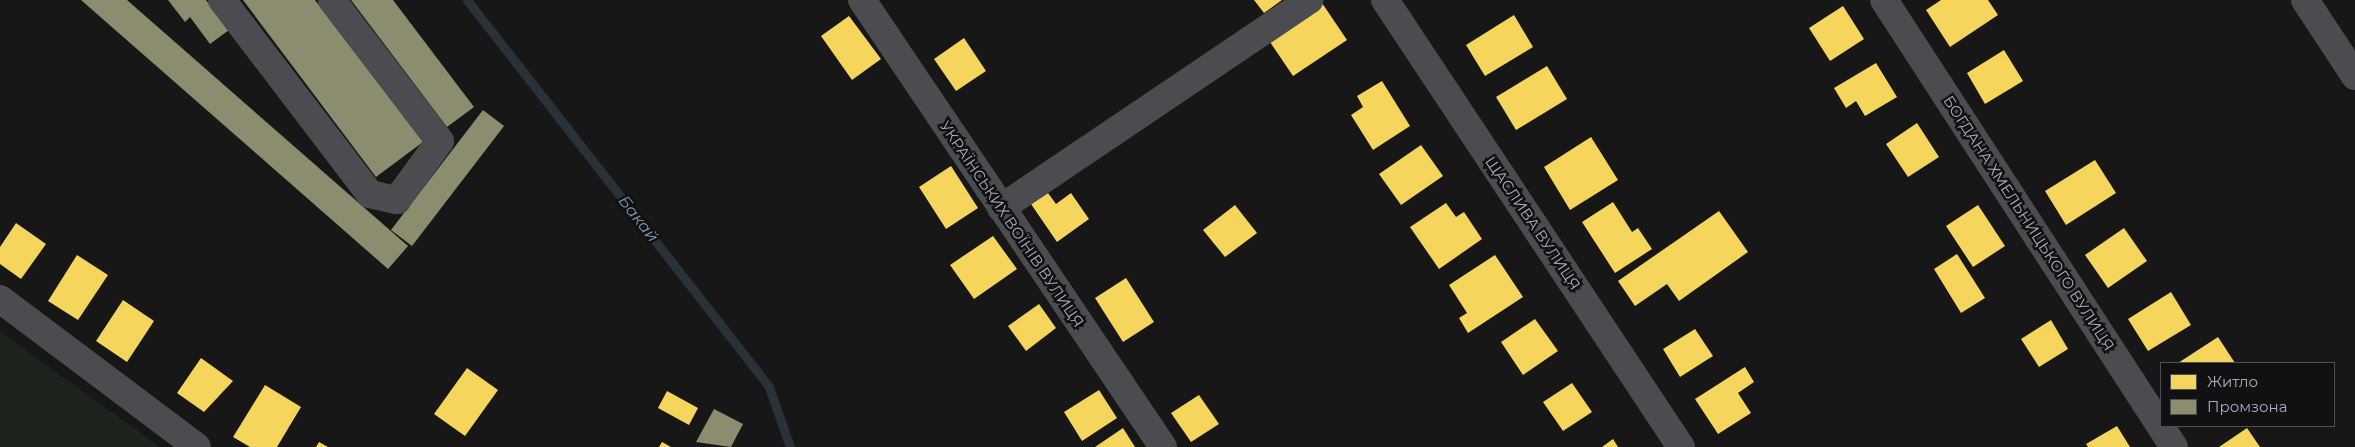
<!DOCTYPE html>
<meta charset="utf-8">
<style>
body{margin:0}
#map{position:relative;width:2355px;height:447px;overflow:hidden;background:#171717;font-family:Montserrat,sans-serif}
div>[style]{position:absolute}
.green>*{inset:0;background:#1d241e}
.homes>*{inset:0;background:#f6d55c}
.industry>*{inset:0;background:#8c8c6e}
.stream>*{height:9px;margin:-4.5px;padding:0 4.5px;transform-origin:4.5px;border-radius:4.5px;background:#2a3239}
.minor>*{height:28px;margin:-14px;padding:0 14px;transform-origin:14px;border-radius:14px;background:#4b4c50}
span{translate:-50% -50%;white-space:nowrap;text-align:center;line-height:1.15;-webkit-text-stroke:5px #111113;paint-order:stroke}
.street-label{font-size:15px;color:#a8adb8}
.water-label{font-size:16px;color:#7f9bb3;font-style:italic}
.legend{position:absolute;left:2160px;top:362px;width:175px;height:65px;box-sizing:border-box;background:#111113;border:1px solid #4d4f55;margin:0;padding:6px 9px;list-style:none;font-size:15px;color:#a8adb8}
.legend li{display:flex;align-items:center;gap:10px;height:25px}
.legend b{width:25px;border:1px solid #4d4f55}
</style>
<div id="map">
<div class="green">
<div style="clip-path:polygon(0 331px,39px 360px,160px 447px,0 447px)"></div>
</div>
<div class="homes">
<div style="clip-path:polygon(1254px 0,1282px 0,1264px 13px)"></div>
<div style="clip-path:polygon(1941px 0,1988px 0,1998px 15px,1950px 47px,1926px 10px)"></div>
<div style="clip-path:polygon(1322px 3px,1347px 40px,1293px 76px,1268px 39px)"></div>
<div style="clip-path:polygon(1843px 6px,1864px 39px,1830px 61px,1809px 28px)"></div>
<div style="clip-path:polygon(1514px 15px,1533px 47px,1485px 76px,1466px 45px)"></div>
<div style="clip-path:polygon(849px 16px,881px 59px,852px 80px,821px 36px)"></div>
<div style="clip-path:polygon(964px 38px,986px 71px,956px 91px,934px 59px)"></div>
<div style="clip-path:polygon(2004px 50px,2023px 81px,1985px 104px,1967px 73px)"></div>
<div style="clip-path:polygon(1876px 63px,1897px 97px,1865px 116px,1856px 101px,1846px 108px,1834px 88px)"></div>
<div style="clip-path:polygon(1547px 66px,1567px 99px,1516px 130px,1496px 97px)"></div>
<div style="clip-path:polygon(1382px 81px,1410px 126px,1373px 150px,1351px 115px,1363px 107px,1357px 96px)"></div>
<div style="clip-path:polygon(1917px 123px,1939px 157px,1908px 177px,1886px 144px)"></div>
<div style="clip-path:polygon(1591px 137px,1618px 180px,1570px 210px,1544px 167px)"></div>
<div style="clip-path:polygon(1421px 145px,1443px 176px,1401px 205px,1379px 174px)"></div>
<div style="clip-path:polygon(2095px 160px,2116px 193px,2066px 225px,2045px 191px)"></div>
<div style="clip-path:polygon(951px 166px,978px 208px,946px 229px,919px 187px)"></div>
<div style="clip-path:polygon(1048px 193px,1056px 204px,1071px 193px,1089px 219px,1057px 242px,1031px 204px)"></div>
<div style="clip-path:polygon(1613px 202px,1632px 232px,1638px 228px,1652px 249px,1615px 273px,1582px 222px)"></div>
<div style="clip-path:polygon(1446px 203px,1456px 217px,1464px 212px,1482px 239px,1439px 269px,1410px 227px)"></div>
<div style="clip-path:polygon(1235px 205px,1257px 233px,1225px 257px,1203px 230px)"></div>
<div style="clip-path:polygon(1978px 205px,2005px 246px,1973px 267px,1946px 226px)"></div>
<div style="clip-path:polygon(1719px 211px,1748px 252px,1679px 301px,1667px 284px,1635px 306px,1618px 281px)"></div>
<div style="clip-path:polygon(16px 223px,46px 244px,21px 279px,0 264px,0 247px)"></div>
<div style="clip-path:polygon(2124px 228px,2147px 261px,2108px 288px,2085px 255px)"></div>
<div style="clip-path:polygon(993px 236px,1017px 269px,974px 299px,950px 265px)"></div>
<div style="clip-path:polygon(1957px 254px,1985px 298px,1961px 313px,1934px 269px)"></div>
<div style="clip-path:polygon(77px 255px,108px 275px,78px 320px,48px 301px)"></div>
<div style="clip-path:polygon(1495px 255px,1523px 297px,1468px 333px,1459px 318px,1467px 313px,1449px 285px)"></div>
<div style="clip-path:polygon(1126px 278px,1154px 322px,1123px 342px,1095px 298px)"></div>
<div style="clip-path:polygon(2171px 292px,2191px 325px,2148px 351px,2128px 319px)"></div>
<div style="clip-path:polygon(123px 300px,154px 321px,127px 362px,96px 341px)"></div>
<div style="clip-path:polygon(1039px 304px,1056px 328px,1026px 351px,1008px 326px)"></div>
<div style="clip-path:polygon(1535px 319px,1558px 351px,1523px 375px,1501px 342px)"></div>
<div style="clip-path:polygon(2051px 320px,2068px 349px,2039px 367px,2021px 339px)"></div>
<div style="clip-path:polygon(1695px 329px,1713px 356px,1680px 377px,1663px 349px)"></div>
<div style="clip-path:polygon(2218px 337px,2235px 363px,2178px 363px)"></div>
<div style="clip-path:polygon(201px 358px,233px 381px,204px 412px,177px 393px)"></div>
<div style="clip-path:polygon(1745px 367px,1754px 382px,1738px 393px,1751px 413px,1718px 434px,1695px 399px)"></div>
<div style="clip-path:polygon(467px 368px,498px 390px,465px 436px,434px 414px)"></div>
<div style="clip-path:polygon(1572px 383px,1592px 412px,1563px 431px,1543px 402px)"></div>
<div style="clip-path:polygon(265px 385px,301px 407px,277px 447px,250px 447px,233px 437px)"></div>
<div style="clip-path:polygon(1099px 390px,1117px 418px,1082px 441px,1064px 412px)"></div>
<div style="clip-path:polygon(667px 391px,698px 408px,689px 425px,658px 408px)"></div>
<div style="clip-path:polygon(1199px 395px,1219px 424px,1191px 442px,1171px 413px)"></div>
<div style="clip-path:polygon(2117px 426px,2130px 447px,2088px 447px,2086px 444px)"></div>
<div style="clip-path:polygon(1123px 428px,1135px 447px,1095px 447px)"></div>
<div style="clip-path:polygon(2247px 428px,2260px 447px,2219px 447px)"></div>
<div style="clip-path:polygon(1613px 439px,1618px 447px,1602px 447px)"></div>
<div style="clip-path:polygon(319px 442px,328px 447px,316px 447px)"></div>
<div style="clip-path:polygon(662px 442px,671px 447px,659px 447px)"></div>
</div>
<div class="industry">
<div style="clip-path:polygon(81px 0,127px 0,408px 246px,388px 269px)"></div>
<div style="clip-path:polygon(168px 0,206px 0,229px 30px,210px 44px,190px 17px,185px 22px)"></div>
<div style="clip-path:polygon(243px 0,315px 0,423px 142px,376px 177px)"></div>
<div style="clip-path:polygon(351px 0,393px 0,474px 107px,447px 127px)"></div>
<div style="clip-path:polygon(483px 110px,504px 126px,412px 246px,391px 230px)"></div>
<div style="clip-path:polygon(714px 409px,743px 424px,731px 447px,696px 442px)"></div>
</div>
<div class="stream">
<div style="left:467px;top:0;width:491px;rotate:52deg"></div>
<div style="left:769px;top:387px;width:64px;rotate:70.7deg"></div>
</div>
<div class="minor">
<div style="left:222px;top:0;width:244px;rotate:52.7deg"></div>
<div style="left:370px;top:194px;width:28px;rotate:13deg"></div>
<div style="left:397px;top:200px;width:73px;rotate:-53.9deg"></div>
<div style="left:440px;top:141px;width:178px;rotate:-127.5deg"></div>
<div style="left:862px;top:0;width:539px;rotate:56.04deg"></div>
<div style="left:1385px;top:0;width:536px;rotate:56.49deg"></div>
<div style="left:1884px;top:0;width:533px;rotate:57.03deg"></div>
<div style="left:2305px;top:0;width:91px;rotate:56.7deg"></div>
<div style="left:1001px;top:208px;width:372px;rotate:-34deg"></div>
<div style="left:0;top:299px;width:246px;rotate:36.9deg"></div>
</div>
<div class="street-label">
<span style="left:1533px;top:223px;rotate:56deg">ЩАСЛИВА ВУЛИЦЯ</span>
<span style="left:2029px;top:223px;rotate:57deg">БОГДАНА ХМЕЛЬНИЦЬКОГО ВУЛИЦЯ</span>
<span style="left:1012px;top:224px;rotate:56deg">УКРАЇНСЬКИХ ВОЇНІВ ВУЛИЦЯ</span>
</div>
<div class="water-label">
<span style="left:638px;top:219px;rotate:52deg">Бакай</span>
</div>
<ul class="legend">
<li><b style="height:14px;background:#f6d55c"></b>Житло</li>
<li><b style="height:14px;background:#8c8c6e"></b>Промзона</li>
</ul>
</div>
